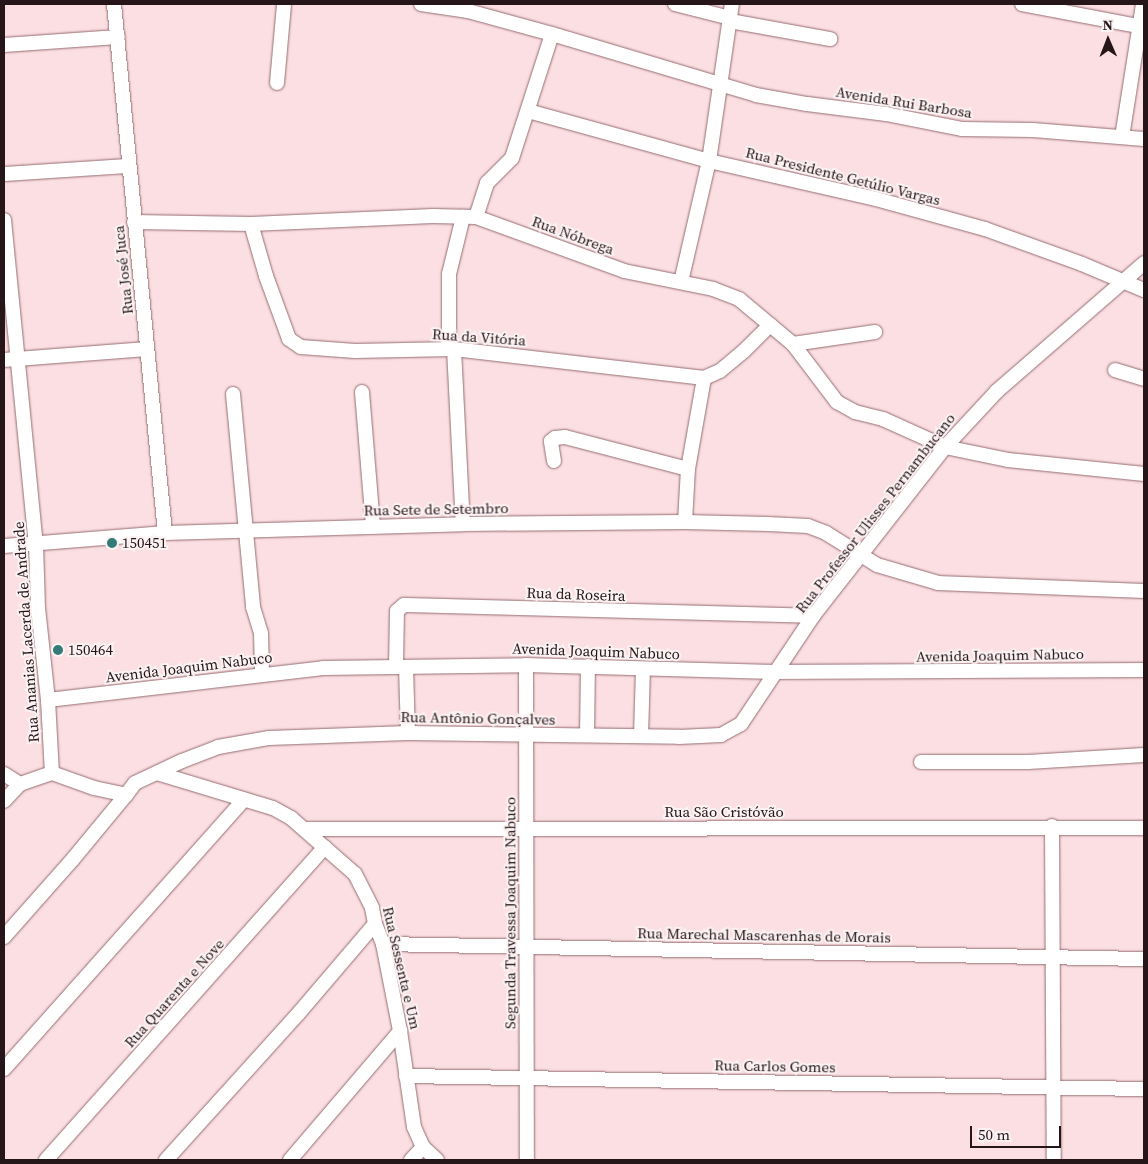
<!DOCTYPE html>
<meta charset="utf-8">
<style>
body{margin:0}
#map{position:relative;width:1148px;height:1164px;overflow:hidden;background:#fbdfe2;font-family:"Source Serif 4",serif}
div>[style]{position:absolute}
.roads{filter:drop-shadow(0 0 1px #956c71) drop-shadow(0 0 1px #956c71)}
.minor>*{height:14px;margin:-7px;padding:0 7px;transform-origin:7px;border-radius:7px;background:#fff}
.dots>*{width:14px;height:14px;translate:-50% -50%;box-sizing:border-box;border:2px solid #fbf2f3;border-radius:50%}
span{translate:-50% -50%;white-space:nowrap;text-align:center;line-height:1.15;-webkit-text-stroke:4px #fbf2f3;paint-order:stroke}
.street-label{font-size:15px;color:#271619}
.poi-label{font-size:15px;color:#271619}
.left{translate:0 -50%;text-align:left}
.frame{position:absolute;inset:0;border:5px solid #271619;pointer-events:none}
.north{position:absolute;left:1083px;top:15px;width:50px;height:50px;-webkit-text-stroke:4px #fbf2f3;paint-order:stroke;rotate:359deg;font-size:14px;font-weight:700;line-height:20px;text-align:center;color:#271619}
.north::after{content:'';display:block;margin:auto;width:18px;height:22px;background:#271619;clip-path:polygon(50% 0,100% 100%,50% 72%,0 100%)}
.scale{position:absolute;left:970px;top:1126px;width:91px;height:22px;box-sizing:border-box;border:2px solid #271619;border-top:0;padding-left:6px;font-size:15px;line-height:18px;white-space:nowrap;color:#271619;-webkit-text-stroke:4px #fbf2f3;paint-order:stroke}
</style>
<div id="map">
<div class="roads">
<div class="minor">
<div style="left:114px;top:4px;width:531px;rotate:84.49deg"></div>
<div style="left:421px;top:4px;width:48px;rotate:8.5deg"></div>
<div style="left:468px;top:11px;width:87px;rotate:15.3deg"></div>
<div style="left:552px;top:34px;width:213px;rotate:16.6deg"></div>
<div style="left:756px;top:95px;width:52px;rotate:10deg"></div>
<div style="left:807px;top:104px;width:80px;rotate:7.2deg"></div>
<div style="left:886px;top:114px;width:77px;rotate:11.2deg"></div>
<div style="left:962px;top:129px;width:71px;rotate:0.8deg"></div>
<div style="left:1033px;top:130px;width:111px;rotate:4.6deg"></div>
<div style="left:675px;top:4px;width:57px;rotate:14.3deg"></div>
<div style="left:1022px;top:4px;width:124px;rotate:10.7deg"></div>
<div style="left:730px;top:21px;width:102px;rotate:10.2deg"></div>
<div style="left:4px;top:45px;width:114px;rotate:-4deg"></div>
<div style="left:277px;top:83px;width:79px;rotate:-84.9deg"></div>
<div style="left:528px;top:111px;width:188px;rotate:15.4deg"></div>
<div style="left:709px;top:161px;width:171px;rotate:12.8deg"></div>
<div style="left:876px;top:199px;width:113px;rotate:15.4deg"></div>
<div style="left:985px;top:229px;width:103px;rotate:19.8deg"></div>
<div style="left:1082px;top:264px;width:67px;rotate:22.8deg"></div>
<div style="left:1122px;top:137px;width:135px;rotate:-81deg"></div>
<div style="left:4px;top:174px;width:124px;rotate:-3.7deg"></div>
<div style="left:476px;top:217px;width:36px;rotate:-72deg"></div>
<div style="left:487px;top:183px;width:35px;rotate:-45deg"></div>
<div style="left:512px;top:158px;width:130px;rotate:-72.1deg"></div>
<div style="left:4px;top:220px;width:326px;rotate:84.4deg"></div>
<div style="left:36px;top:544px;width:64px;rotate:88.2deg"></div>
<div style="left:38px;top:608px;width:93px;rotate:83.8deg"></div>
<div style="left:48px;top:700px;width:73px;rotate:86.9deg"></div>
<div style="left:134px;top:222px;width:117px;rotate:1deg"></div>
<div style="left:251px;top:224px;width:182px;rotate:-2.5deg"></div>
<div style="left:433px;top:216px;width:43px;rotate:1.3deg"></div>
<div style="left:476px;top:217px;width:158px;rotate:20deg"></div>
<div style="left:624px;top:271px;width:91px;rotate:11.4deg"></div>
<div style="left:713px;top:289px;width:28px;rotate:21deg"></div>
<div style="left:739px;top:299px;width:70px;rotate:39.8deg"></div>
<div style="left:793px;top:344px;width:73px;rotate:52.8deg"></div>
<div style="left:837px;top:402px;width:21px;rotate:29deg"></div>
<div style="left:855px;top:412px;width:29px;rotate:14deg"></div>
<div style="left:883px;top:419px;width:68px;rotate:24.3deg"></div>
<div style="left:945px;top:447px;width:64px;rotate:11.7deg"></div>
<div style="left:1008px;top:460px;width:137px;rotate:5.9deg"></div>
<div style="left:251px;top:224px;width:54px;rotate:73.9deg"></div>
<div style="left:266px;top:276px;width:67px;rotate:69.9deg"></div>
<div style="left:289px;top:339px;width:14px;rotate:34deg"></div>
<div style="left:301px;top:347px;width:54px;rotate:4.2deg"></div>
<div style="left:355px;top:351px;width:99px;rotate:-1.2deg"></div>
<div style="left:454px;top:349px;width:252px;rotate:6.6deg"></div>
<div style="left:704px;top:378px;width:17px;rotate:-24deg"></div>
<div style="left:720px;top:371px;width:31px;rotate:-40deg"></div>
<div style="left:744px;top:351px;width:37px;rotate:-45deg"></div>
<div style="left:681px;top:282px;width:124px;rotate:-77deg"></div>
<div style="left:709px;top:161px;width:159px;rotate:-81.7deg"></div>
<div style="left:793px;top:344px;width:83px;rotate:-8.3deg"></div>
<div style="left:449px;top:349px;width:75px;rotate:-90deg"></div>
<div style="left:449px;top:274px;width:59px;rotate:-76.2deg"></div>
<div style="left:454px;top:349px;width:175px;rotate:87.1deg"></div>
<div style="left:4px;top:360px;width:143px;rotate:-4.4deg"></div>
<div style="left:1115px;top:370px;width:30px;rotate:17deg"></div>
<div style="left:362px;top:392px;width:135px;rotate:85.3deg"></div>
<div style="left:233px;top:394px;width:214px;rotate:84.6deg"></div>
<div style="left:253px;top:607px;width:27px;rotate:73deg"></div>
<div style="left:261px;top:633px;width:41px;rotate:88.6deg"></div>
<div style="left:554px;top:461px;width:20px;rotate:-99deg"></div>
<div style="left:551px;top:441px;width:5px;rotate:-37deg"></div>
<div style="left:555px;top:438px;width:10px;rotate:-6deg"></div>
<div style="left:565px;top:437px;width:127px;rotate:14.6deg"></div>
<div style="left:685px;top:522px;width:53px;rotate:-86.8deg"></div>
<div style="left:688px;top:469px;width:92px;rotate:-80deg"></div>
<div style="left:4px;top:546px;width:162px;rotate:-4.6deg"></div>
<div style="left:165px;top:533px;width:298px;rotate:-1.7deg"></div>
<div style="left:463px;top:524px;width:222px;rotate:-0.5deg"></div>
<div style="left:685px;top:522px;width:83px;rotate:1.4deg"></div>
<div style="left:768px;top:524px;width:40px;rotate:2.9deg"></div>
<div style="left:808px;top:526px;width:19px;rotate:21deg"></div>
<div style="left:826px;top:533px;width:60px;rotate:32.1deg"></div>
<div style="left:877px;top:565px;width:64px;rotate:16.4deg"></div>
<div style="left:938px;top:583px;width:206px;rotate:2.2deg"></div>
<div style="left:526px;top:665px;width:495px;rotate:89.9deg"></div>
<div style="left:396px;top:667px;width:56px;rotate:-89deg"></div>
<div style="left:397px;top:611px;width:9px;rotate:-41deg"></div>
<div style="left:404px;top:605px;width:409px;rotate:1.5deg"></div>
<div style="left:406px;top:667px;width:66px;rotate:88.3deg"></div>
<div style="left:48px;top:700px;width:277px;rotate:-6.6deg"></div>
<div style="left:323px;top:668px;width:203px;rotate:-0.8deg"></div>
<div style="left:526px;top:665px;width:248px;rotate:1.6deg"></div>
<div style="left:774px;top:672px;width:370px;rotate:-0.3deg"></div>
<div style="left:587px;top:735px;width:69px;rotate:-89.2deg"></div>
<div style="left:641px;top:736px;width:67px;rotate:-88.3deg"></div>
<div style="left:921px;top:762px;width:107px"></div>
<div style="left:1028px;top:762px;width:116px;rotate:-3.5deg"></div>
<div style="left:157px;top:773px;width:121px;rotate:16.8deg"></div>
<div style="left:273px;top:808px;width:21px;rotate:29deg"></div>
<div style="left:291px;top:818px;width:85px;rotate:41.2deg"></div>
<div style="left:355px;top:874px;width:38px;rotate:63deg"></div>
<div style="left:372px;top:908px;width:16px;rotate:79deg"></div>
<div style="left:375px;top:924px;width:22px;rotate:68deg"></div>
<div style="left:383px;top:944px;width:89px;rotate:78.9deg"></div>
<div style="left:400px;top:1031px;width:97px;rotate:81.7deg"></div>
<div style="left:414px;top:1127px;width:22px;rotate:66deg"></div>
<div style="left:423px;top:1147px;width:19px;rotate:43deg"></div>
<div style="left:4px;top:774px;width:19px;rotate:32deg"></div>
<div style="left:4px;top:801px;width:23px;rotate:-47deg"></div>
<div style="left:20px;top:784px;width:34px;rotate:-19deg"></div>
<div style="left:52px;top:773px;width:45px;rotate:19.7deg"></div>
<div style="left:94px;top:788px;width:33px;rotate:12deg"></div>
<div style="left:126px;top:795px;width:15px;rotate:-53deg"></div>
<div style="left:135px;top:783px;width:52px;rotate:-25.1deg"></div>
<div style="left:182px;top:761px;width:39px;rotate:-21deg"></div>
<div style="left:218px;top:747px;width:52px;rotate:-10deg"></div>
<div style="left:269px;top:738px;width:139px;rotate:-2.1deg"></div>
<div style="left:408px;top:733px;width:271px;rotate:0.8deg"></div>
<div style="left:679px;top:737px;width:42px;rotate:-2.7deg"></div>
<div style="left:721px;top:735px;width:23px;rotate:-29deg"></div>
<div style="left:741px;top:724px;width:130px;rotate:-56.3deg"></div>
<div style="left:813px;top:616px;width:214px;rotate:-52deg"></div>
<div style="left:945px;top:447px;width:76px;rotate:-47.1deg"></div>
<div style="left:997px;top:391px;width:195px;rotate:-41deg"></div>
<div style="left:1052px;top:826px;width:334px;rotate:89.7deg"></div>
<div style="left:305px;top:829px;width:839px;rotate:-0.07deg"></div>
<div style="left:4px;top:937px;width:104px;rotate:-48.5deg"></div>
<div style="left:73px;top:859px;width:83px;rotate:-50.4deg"></div>
<div style="left:383px;top:944px;width:761px;rotate:1.13deg"></div>
<div style="left:4px;top:1069px;width:361px;rotate:-48.3deg"></div>
<div style="left:406px;top:1076px;width:738px;rotate:1.01deg"></div>
<div style="left:46px;top:1160px;width:419px;rotate:-48.3deg"></div>
<div style="left:166px;top:1160px;width:197px;rotate:-47.9deg"></div>
<div style="left:298px;top:1014px;width:118px;rotate:-49.5deg"></div>
<div style="left:290px;top:1160px;width:170px;rotate:-49.5deg"></div>
<div style="left:411px;top:1160px;width:18px;rotate:-47deg"></div>
</div>
</div>
<div class="dots">
<div style="left:112px;top:543px;background:#327b77"></div>
<div style="left:58px;top:650px;background:#327b77"></div>
</div>
<div class="street-label">
<span style="left:904px;top:102px;rotate:9deg">Avenida Rui Barbosa</span>
<span style="left:843px;top:176px;rotate:14deg">Rua Presidente Getúlio Vargas</span>
<span style="left:573px;top:235px;rotate:20deg">Rua Nóbrega</span>
<span style="left:123px;top:270px;rotate:-96deg">Rua José Juca</span>
<span style="left:479px;top:337px;rotate:4deg">Rua da Vitória</span>
<span style="left:436px;top:509px;rotate:-1deg">Rua Sete de Setembro</span>
<span style="left:875px;top:513px;rotate:-52deg">Rua Professor Ulisses Pernambucano</span>
<span style="left:576px;top:594px;rotate:2deg">Rua da Roseira</span>
<span style="left:26px;top:632px;rotate:-94deg">Rua Ananias Lacerda de Andrade</span>
<span style="left:596px;top:651px;rotate:2deg">Avenida Joaquim Nabuco</span>
<span style="left:1000px;top:655px;rotate:-1deg">Avenida Joaquim Nabuco</span>
<span style="left:189px;top:667px;rotate:-7deg">Avenida Joaquim Nabuco</span>
<span style="left:478px;top:718px;rotate:1deg">Rua Antônio Gonçalves</span>
<span style="left:724px;top:812px">Rua São Cristóvão</span>
<span style="left:510px;top:913px;rotate:-90deg">Segunda Travessa Joaquim Nabuco</span>
<span style="left:764px;top:935px;rotate:1deg">Rua Marechal Mascarenhas de Morais</span>
<span style="left:402px;top:968px;rotate:77deg">Rua Sessenta e Um</span>
<span style="left:174px;top:993px;rotate:-48deg">Rua Quarenta e Nove</span>
<span style="left:775px;top:1066px;rotate:1deg">Rua Carlos Gomes</span>
</div>
<div class="poi-label">
<span class="left" style="left:122px;top:543px">150451</span>
<span class="left" style="left:68px;top:650px">150464</span>
</div>
<div class="frame"></div>
<div class="north">N</div>
<div class="scale">50 m</div>
</div>
